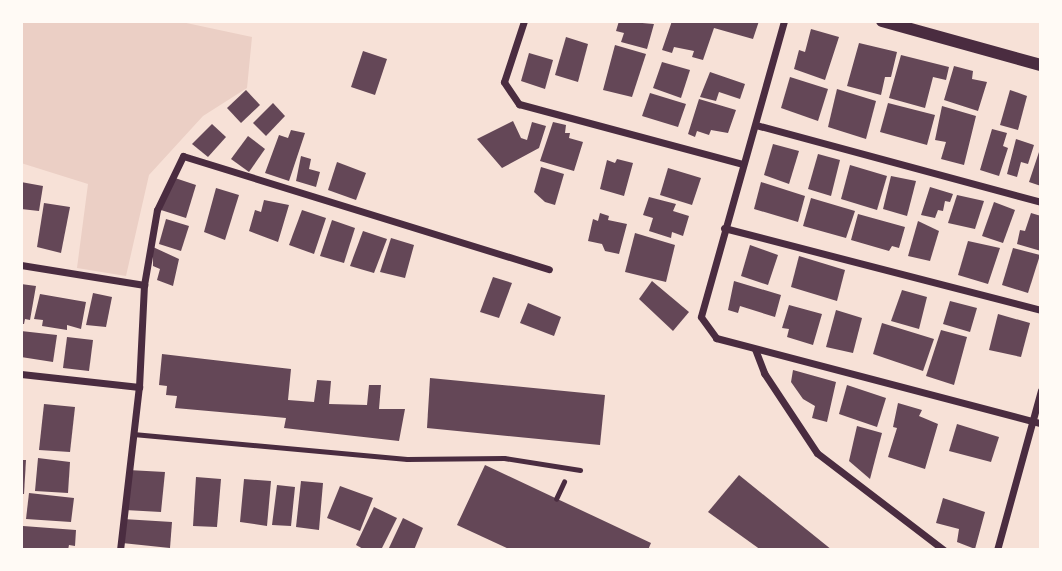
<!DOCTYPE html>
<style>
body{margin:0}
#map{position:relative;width:1062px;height:571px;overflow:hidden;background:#f7e1d7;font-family:Raleway,sans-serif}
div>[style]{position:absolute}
.green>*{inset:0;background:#ebcfc5}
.building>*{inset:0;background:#644757}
.path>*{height:4.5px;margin:-2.25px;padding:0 2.25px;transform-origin:2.25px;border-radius:2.25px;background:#4a2c40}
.service>*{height:5px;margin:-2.5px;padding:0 2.5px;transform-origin:2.5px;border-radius:2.5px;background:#4a2c40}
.minor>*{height:7px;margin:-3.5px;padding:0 3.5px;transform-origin:3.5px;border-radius:3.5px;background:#4a2c40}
.tertiary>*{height:12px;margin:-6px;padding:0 6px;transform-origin:6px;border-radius:6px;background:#4a2c40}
span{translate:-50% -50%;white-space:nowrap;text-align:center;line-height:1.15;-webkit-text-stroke:5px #fffaf5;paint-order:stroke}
.frame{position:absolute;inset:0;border:23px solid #fffaf5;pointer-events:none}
</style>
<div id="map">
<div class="green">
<div style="clip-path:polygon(21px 21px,177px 21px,252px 37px,247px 88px,203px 116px,149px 175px,126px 276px,77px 268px,88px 184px,21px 163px)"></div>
</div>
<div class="building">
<div style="clip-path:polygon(619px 21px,654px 24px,647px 49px,621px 42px,624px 33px,616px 31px)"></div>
<div style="clip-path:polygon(672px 21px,759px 21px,753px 39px,714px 28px,703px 60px,692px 57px,694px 51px,674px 47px,672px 53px,662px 50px)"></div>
<div style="clip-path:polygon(811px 29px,839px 37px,825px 80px,794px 69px,799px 50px,805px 52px)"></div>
<div style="clip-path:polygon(566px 37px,588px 44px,578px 82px,555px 75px)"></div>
<div style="clip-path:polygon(859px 43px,897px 52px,891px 77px,885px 77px,881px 95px,847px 86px)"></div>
<div style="clip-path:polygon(615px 45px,646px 54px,632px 97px,603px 90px)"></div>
<div style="clip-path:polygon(363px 51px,387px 59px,375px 95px,351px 87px)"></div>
<div style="clip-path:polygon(529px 53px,553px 60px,545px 89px,521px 81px)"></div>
<div style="clip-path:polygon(901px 55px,949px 67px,946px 80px,933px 77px,925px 108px,889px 98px)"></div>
<div style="clip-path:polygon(662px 62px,690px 70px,681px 98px,653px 88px)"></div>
<div style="clip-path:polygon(954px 66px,973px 71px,972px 79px,987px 82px,978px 111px,944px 100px)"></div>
<div style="clip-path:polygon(710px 72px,745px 84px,740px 99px,719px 92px,716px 101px,700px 97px)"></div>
<div style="clip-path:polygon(790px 77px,828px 89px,818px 121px,781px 108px)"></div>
<div style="clip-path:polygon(837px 89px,876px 101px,866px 139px,828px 127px)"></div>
<div style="clip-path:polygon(246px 90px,260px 105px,241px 123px,227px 108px)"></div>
<div style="clip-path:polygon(1010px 90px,1027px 96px,1018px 130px,1000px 125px)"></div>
<div style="clip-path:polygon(650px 93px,686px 104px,678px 127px,642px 116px)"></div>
<div style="clip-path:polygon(699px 99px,736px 110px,728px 133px,711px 130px,709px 135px,697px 131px,695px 137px,688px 134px)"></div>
<div style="clip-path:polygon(273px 103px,285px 116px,266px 136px,253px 123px)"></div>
<div style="clip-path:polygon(888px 103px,935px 115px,927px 145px,880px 132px)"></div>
<div style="clip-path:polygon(942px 106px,976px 116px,964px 165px,941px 159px,946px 142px,935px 140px)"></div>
<div style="clip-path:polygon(513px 121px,521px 138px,527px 140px,532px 122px,546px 126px,539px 148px,502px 168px,477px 139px)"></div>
<div style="clip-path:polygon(553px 122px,566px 125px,565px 133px,570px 133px,569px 138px,583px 142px,574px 171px,540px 161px)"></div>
<div style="clip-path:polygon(212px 124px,226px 137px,208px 157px,192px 144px)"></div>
<div style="clip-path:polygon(992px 129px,1007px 133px,1003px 146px,1008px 148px,999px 176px,980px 170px)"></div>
<div style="clip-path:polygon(291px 130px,305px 133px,289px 181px,265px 173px,279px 135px,288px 138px)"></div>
<div style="clip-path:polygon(248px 136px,265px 149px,249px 172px,231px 159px)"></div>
<div style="clip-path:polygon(1016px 139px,1034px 145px,1028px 164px,1021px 162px,1017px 177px,1007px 174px)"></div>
<div style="clip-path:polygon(773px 144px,799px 151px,789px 184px,764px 175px)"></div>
<div style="clip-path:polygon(1041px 146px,1041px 186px,1029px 182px)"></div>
<div style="clip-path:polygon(818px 154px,840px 160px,831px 196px,808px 189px)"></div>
<div style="clip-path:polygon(301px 156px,311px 159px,309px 169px,320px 172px,316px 187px,296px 181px)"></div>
<div style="clip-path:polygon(617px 159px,633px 163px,624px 196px,600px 189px,607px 160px,615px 163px)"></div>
<div style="clip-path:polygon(337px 162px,366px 173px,356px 200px,328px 190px)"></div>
<div style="clip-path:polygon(850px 165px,887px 176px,877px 210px,841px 199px)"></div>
<div style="clip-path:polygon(541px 167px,564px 174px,555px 205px,545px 202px,534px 192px)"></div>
<div style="clip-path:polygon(668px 168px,701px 178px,692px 205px,660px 195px)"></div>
<div style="clip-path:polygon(891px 176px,916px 181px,907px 216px,883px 209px)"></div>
<div style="clip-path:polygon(172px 177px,196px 185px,186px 218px,161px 210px)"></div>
<div style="clip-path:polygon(21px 182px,43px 186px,39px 211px,21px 209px)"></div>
<div style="clip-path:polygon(761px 182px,805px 196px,798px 222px,754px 209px)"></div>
<div style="clip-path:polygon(930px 187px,953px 194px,950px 202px,945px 201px,943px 211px,938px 210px,935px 218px,921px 215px)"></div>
<div style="clip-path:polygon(216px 188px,239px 195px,225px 240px,204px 232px)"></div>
<div style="clip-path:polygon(957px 195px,984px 201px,975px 229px,948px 223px)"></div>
<div style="clip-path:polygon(649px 197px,676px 204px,673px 211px,689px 216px,683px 236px,672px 232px,671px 238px,649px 231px,653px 218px,643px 215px)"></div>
<div style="clip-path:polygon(811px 198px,855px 211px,846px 238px,803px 226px)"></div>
<div style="clip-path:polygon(264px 200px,289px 205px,278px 242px,249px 231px,255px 210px,261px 212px)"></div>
<div style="clip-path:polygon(994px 202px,1015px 210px,1003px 243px,982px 236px)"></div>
<div style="clip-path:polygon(44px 203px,70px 207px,61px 253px,37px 247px)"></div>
<div style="clip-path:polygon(302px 210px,326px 218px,314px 254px,289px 245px)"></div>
<div style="clip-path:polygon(600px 213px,609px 216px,608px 220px,627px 224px,619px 254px,605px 251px,602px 244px,588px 241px,593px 219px,598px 221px)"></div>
<div style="clip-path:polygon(1031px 213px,1041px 216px,1041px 251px,1017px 244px,1020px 230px,1025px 231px)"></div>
<div style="clip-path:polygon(858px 214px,905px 227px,899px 248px,892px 246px,889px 251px,851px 240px)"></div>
<div style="clip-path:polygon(166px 219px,189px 226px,181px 251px,159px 244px)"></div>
<div style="clip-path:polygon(332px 220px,355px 228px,344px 263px,320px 256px)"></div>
<div style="clip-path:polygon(918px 221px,939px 231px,930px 261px,908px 256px)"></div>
<div style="clip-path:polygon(363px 231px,387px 239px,374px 273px,350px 266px)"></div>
<div style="clip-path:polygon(635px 233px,675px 245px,666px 282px,625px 272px)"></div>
<div style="clip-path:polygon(391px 238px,414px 245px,405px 278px,380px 272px)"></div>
<div style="clip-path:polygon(968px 241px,1000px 248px,988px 284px,958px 275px)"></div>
<div style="clip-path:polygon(750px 245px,778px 255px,768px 285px,741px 276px)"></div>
<div style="clip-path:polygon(153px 247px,179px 259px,173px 286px,157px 280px,160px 269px,153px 266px)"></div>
<div style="clip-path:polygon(1013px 248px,1040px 255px,1028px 293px,1002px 285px)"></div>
<div style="clip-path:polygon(799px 256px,845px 270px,837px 301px,791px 287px)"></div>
<div style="clip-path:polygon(493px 277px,512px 283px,499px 318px,480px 312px)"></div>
<div style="clip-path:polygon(652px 281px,689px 312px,673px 331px,639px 299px)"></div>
<div style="clip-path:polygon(734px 281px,781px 295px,775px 317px,740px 306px,738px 313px,728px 310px)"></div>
<div style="clip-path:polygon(21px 284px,36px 286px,30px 320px,25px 319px,24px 324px,21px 324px)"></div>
<div style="clip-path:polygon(902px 290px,927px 297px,919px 329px,891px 321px)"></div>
<div style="clip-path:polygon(93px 293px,112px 297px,106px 327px,86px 325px)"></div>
<div style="clip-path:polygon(40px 294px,86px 302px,81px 329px,67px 325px,67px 330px,42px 326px,43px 320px,34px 319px)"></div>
<div style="clip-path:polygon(950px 301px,977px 308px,970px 332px,943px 324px)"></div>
<div style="clip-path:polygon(528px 303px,561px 317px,554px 336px,520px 323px)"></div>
<div style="clip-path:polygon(789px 305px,822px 314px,813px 345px,787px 337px,789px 329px,782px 328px)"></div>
<div style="clip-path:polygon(836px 310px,862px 318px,853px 353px,826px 347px)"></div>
<div style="clip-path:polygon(998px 314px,1030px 323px,1021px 357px,989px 350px)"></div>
<div style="clip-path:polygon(882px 323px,934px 339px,923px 371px,873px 354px)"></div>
<div style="clip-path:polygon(941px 330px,967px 337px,954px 385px,926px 376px)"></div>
<div style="clip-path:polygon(21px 331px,57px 335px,53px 362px,21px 357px)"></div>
<div style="clip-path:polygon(67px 337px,93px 340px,89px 371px,63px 368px)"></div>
<div style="clip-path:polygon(162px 354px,291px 369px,288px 400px,314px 402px,317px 380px,331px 381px,329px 404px,367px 405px,369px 385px,381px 385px,379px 409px,405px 409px,399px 441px,284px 428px,286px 418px,175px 408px,177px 396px,166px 395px,167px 386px,159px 385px)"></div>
<div style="clip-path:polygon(793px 370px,836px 382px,827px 422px,812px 418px,815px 406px,803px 399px,791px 382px)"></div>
<div style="clip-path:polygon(430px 378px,605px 395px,600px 445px,427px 428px)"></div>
<div style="clip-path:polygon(847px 385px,886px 398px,877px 427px,839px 414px)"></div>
<div style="clip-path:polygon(898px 403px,922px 410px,919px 416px,938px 424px,925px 469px,888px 457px,897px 428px,893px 427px)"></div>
<div style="clip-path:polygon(44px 404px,75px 407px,70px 452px,39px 450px)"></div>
<div style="clip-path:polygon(957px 424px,999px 437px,991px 462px,949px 451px)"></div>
<div style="clip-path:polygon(857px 426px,882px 433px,870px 479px,849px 461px)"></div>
<div style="clip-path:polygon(38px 458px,70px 462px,68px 493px,35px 491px)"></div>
<div style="clip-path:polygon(21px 460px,26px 460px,24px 494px,21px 494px)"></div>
<div style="clip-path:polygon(485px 465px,651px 543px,648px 550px,511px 550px,457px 525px)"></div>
<div style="clip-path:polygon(128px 470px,165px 472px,161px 512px,125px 510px)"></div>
<div style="clip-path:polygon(739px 475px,832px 550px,761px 550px,708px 512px)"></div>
<div style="clip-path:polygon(196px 477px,221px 479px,217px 527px,193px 526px)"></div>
<div style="clip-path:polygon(244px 479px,271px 481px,267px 526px,240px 522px)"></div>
<div style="clip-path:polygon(301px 481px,323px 483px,319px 530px,296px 527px)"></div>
<div style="clip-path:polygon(277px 485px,295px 487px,291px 526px,272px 525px)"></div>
<div style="clip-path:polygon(340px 486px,373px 498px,360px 531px,327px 518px)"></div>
<div style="clip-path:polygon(29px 493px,74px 498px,71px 522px,26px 519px)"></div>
<div style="clip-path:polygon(943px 498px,985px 512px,975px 549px,957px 542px,959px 529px,936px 523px)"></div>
<div style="clip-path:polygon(374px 507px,397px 518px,381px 550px,365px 550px,356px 545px)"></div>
<div style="clip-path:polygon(403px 518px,423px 528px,414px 550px,388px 550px)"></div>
<div style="clip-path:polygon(123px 519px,172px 522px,170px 548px,122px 543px)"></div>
<div style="clip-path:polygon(23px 526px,76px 530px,75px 546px,69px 545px,68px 550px,21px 550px)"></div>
</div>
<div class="path">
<div style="left:556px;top:499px;width:19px;rotate:-65deg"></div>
</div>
<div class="service">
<div style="left:133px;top:434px;width:275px;rotate:5.2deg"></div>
<div style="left:407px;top:459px;width:97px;rotate:-0.6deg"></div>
<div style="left:504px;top:458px;width:77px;rotate:9deg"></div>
</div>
<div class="minor">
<div style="left:524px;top:21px;width:64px;rotate:108.2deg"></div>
<div style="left:504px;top:82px;width:27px;rotate:56deg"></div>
<div style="left:519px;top:104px;width:232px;rotate:15deg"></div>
<div style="left:784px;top:21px;width:307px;rotate:105.7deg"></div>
<div style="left:701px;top:317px;width:26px;rotate:54deg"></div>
<div style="left:716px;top:338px;width:336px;rotate:14.7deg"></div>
<div style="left:756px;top:125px;width:295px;rotate:15.1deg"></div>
<div style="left:724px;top:228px;width:327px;rotate:14.5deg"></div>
<div style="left:21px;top:265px;width:125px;rotate:9.2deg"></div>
<div style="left:755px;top:349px;width:26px;rotate:69deg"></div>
<div style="left:764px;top:373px;width:96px;rotate:56.5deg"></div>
<div style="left:817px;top:453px;width:160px;rotate:37.4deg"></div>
<div style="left:21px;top:374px;width:119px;rotate:6.3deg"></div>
<div style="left:120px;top:550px;width:164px;rotate:-83.4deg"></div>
<div style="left:139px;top:387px;width:102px;rotate:-87.2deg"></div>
<div style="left:144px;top:285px;width:76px;rotate:-80.2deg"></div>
<div style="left:157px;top:210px;width:60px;rotate:-64.3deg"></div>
<div style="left:183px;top:156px;width:383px;rotate:17.2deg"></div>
<div style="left:997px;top:550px;width:166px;rotate:-74.6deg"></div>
</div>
<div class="tertiary">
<div style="left:882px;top:21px;width:165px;rotate:15.5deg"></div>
</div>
<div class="frame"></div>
</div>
